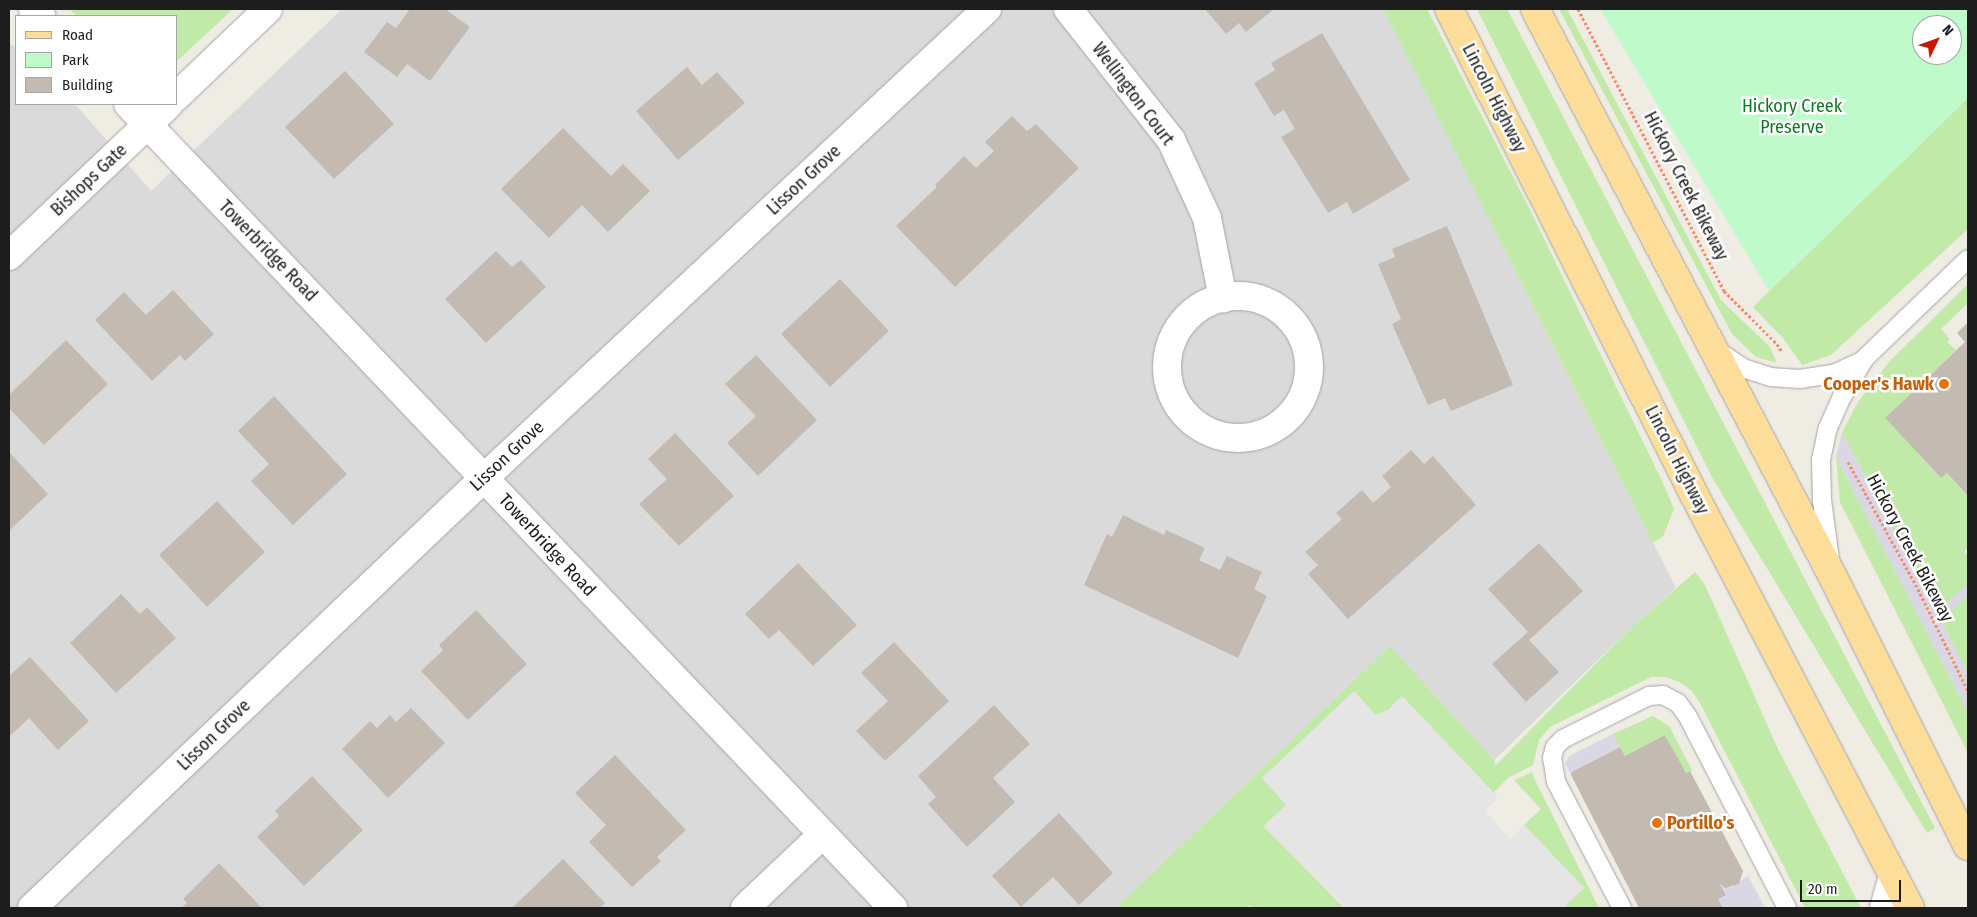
<!DOCTYPE html>
<style>
body{margin:0}
#map{position:relative;width:1977px;height:917px;overflow:hidden;background:#eeece3;font-family:"Fira Sans Condensed",sans-serif}
div>[style]{position:absolute}
.residential>*{inset:0;background:#dbdada}
.grass>*{inset:0;background:#c1e9a8}
.park>*{inset:0;background:#bffaca}
.parking>*{inset:0;background:#e5e5e5}
.plaza>*{inset:0;background:#d9d7e4}
.building>*{inset:0;background:#c3bbb2}
.path>*{height:3px;margin-top:-1.5px;transform-origin:0;background:repeating-linear-gradient(90deg,#fa8868 0 2.5px,transparent 0 5px)}
.roads{filter:drop-shadow(0 0 1px #a4a4a4) drop-shadow(0 0 1px #a4a4a4)}
.lane>*{height:18px;margin:-9px;padding:0 9px;transform-origin:9px;border-radius:9px;background:#fff}
.street>*{height:28px;margin:-14px;padding:0 14px;transform-origin:14px;border-radius:14px;background:#fff}
.street>.ring{margin:-14px;padding:0;box-sizing:content-box;background:none;border:28px solid #fff;border-radius:50%}
.primary>*{height:28px;margin:-14px;padding:0 14px;transform-origin:14px;border-radius:14px;background:#fcdd9a}
.dots>*{width:14px;height:14px;translate:-50% -50%;box-sizing:border-box;border:2px solid #fff;border-radius:50%}
span{translate:-50% -50%;white-space:nowrap;text-align:center;line-height:1.15;-webkit-text-stroke:5px #fff;paint-order:stroke}
.street-label{font-size:18px;color:#1d1d1d}
.park-label{font-size:18px;color:#0b7c21}
.food-label{font-size:18px;color:#c56008;font-weight:700}
.right{translate:-100% -50%;text-align:right}
.left{translate:0 -50%;text-align:left}
.frame{position:absolute;inset:0;border:10px solid #1d1d1d;pointer-events:none}
.legend{position:absolute;left:15px;top:15px;width:162px;height:90px;box-sizing:border-box;background:#fff;border:1px solid #a5a5a5;margin:0;padding:6px 9px;list-style:none;font-size:15px;color:#1d1d1d}
.legend li{display:flex;align-items:center;gap:10px;height:25px}
.legend b{width:25px;border:1px solid #a5a5a5}
.north{position:absolute;left:1912px;top:15px;width:50px;height:50px;box-sizing:border-box;background:#fff;border:1px solid #a5a5a5;border-radius:50%;rotate:48deg;font-size:14px;font-weight:700;line-height:20px;text-align:center;color:#1d1d1d}
.north::after{content:'';display:block;margin:auto;width:18px;height:22px;background:#ca1800;clip-path:polygon(50% 0,100% 100%,50% 72%,0 100%)}
.scale{position:absolute;left:1800px;top:880px;width:101px;height:22px;box-sizing:border-box;border:2px solid #1d1d1d;border-top:0;padding-left:6px;font-size:15px;line-height:18px;white-space:nowrap;color:#1d1d1d;-webkit-text-stroke:4px #fff;paint-order:stroke}
</style>
<div id="map">
<div class="residential">
<div style="clip-path:polygon(342px 9px,1383px 9px,1676px 588px,1629px 630px,1494px 760px,1390px 646px,1116px 908px,9px 908px,9px 43px,16px 48px,16px 104px,75px 104px,151px 191px)"></div>
</div>
<div class="grass">
<div style="clip-path:polygon(69px 9px,233px 9px,176px 62px,176px 16px,77px 16px)"></div>
<div style="clip-path:polygon(1383px 9px,1427px 9px,1531px 212px,1663px 483px,1674px 509px,1663px 536px,1653px 543px)"></div>
<div style="clip-path:polygon(1477px 9px,1507px 9px,1935px 828px,1927px 833px,1713px 479px)"></div>
<div style="clip-path:polygon(1559px 9px,1567px 9px,1721px 300px,1769px 346px,1777px 363px,1756px 357px,1732px 334px)"></div>
<div style="clip-path:polygon(1968px 98px,1968px 229px,1831px 355px,1802px 365px,1783px 338px,1753px 307px)"></div>
<div style="clip-path:polygon(1968px 284px,1968px 303px,1941px 329px,1950px 339px,1947px 342px,1956px 350px,1885px 418px,1941px 478px,1947px 473px,1968px 496px,1968px 547px,1964px 552px,1968px 556px,1968px 584px,1937px 613px,1842px 432px,1858px 402px,1889px 362px)"></div>
<div style="clip-path:polygon(1836px 457px,1968px 712px,1968px 753px,1840px 502px)"></div>
<div style="clip-path:polygon(1695px 572px,1705px 585px,1778px 749px,1861px 908px,1805px 908px,1701px 705px,1692px 691px,1680px 682px,1665px 677px,1651px 677px,1550px 727px,1539px 740px,1533px 765px,1508px 778px,1493px 793px,1402px 696px,1388px 710px,1376px 715px,1283px 801px,1286px 805px,1264px 826px,1344px 908px,1253px 908px,1250px 905px,1247px 908px,1116px 908px,1390px 646px,1494px 760px,1496px 765px,1629px 630px)"></div>
<div style="clip-path:polygon(1968px 595px,1968px 674px,1941px 621px)"></div>
<div style="clip-path:polygon(1653px 716px,1669px 726px,1692px 770px,1686px 773px,1665px 735px,1625px 756px,1613px 734px)"></div>
<div style="clip-path:polygon(1532px 772px,1535px 780px,1599px 908px,1567px 908px,1566px 905px,1584px 888px,1524px 825px,1541px 809px,1514px 780px)"></div>
</div>
<div class="park">
<div style="clip-path:polygon(evenodd,1600px 9px,1968px 9px,1968px 98px,1769px 291px,1600px 9px,1922px 25px,1952px 25px,1952px 55px,1922px 55px,1922px 25px)"></div>
</div>
<div class="parking">
<div style="clip-path:polygon(1354px 691px,1376px 715px,1388px 710px,1402px 696px,1498px 797px,1485px 811px,1510px 839px,1524px 825px,1584px 888px,1566px 905px,1567px 908px,1344px 908px,1264px 827px,1286px 805px,1262px 778px)"></div>
</div>
<div class="plaza">
<div style="clip-path:polygon(1842px 432px,1936px 613px,1968px 584px,1968px 595px,1941px 621px,1968px 674px,1968px 712px,1836px 457px)"></div>
<div style="clip-path:polygon(1613px 734px,1620px 747px,1573px 772px,1571px 775px,1565px 763px,1569px 756px)"></div>
<div style="clip-path:polygon(1748px 876px,1765px 908px,1723px 908px,1718px 899px,1725px 895px,1719px 883px,1725px 887px,1732px 887px)"></div>
</div>
<div class="building">
<div style="clip-path:polygon(410px 9px,445px 9px,470px 27px,430px 81px,407px 64px,397px 77px,364px 52px,387px 22px,396px 28px)"></div>
<div style="clip-path:polygon(1205px 9px,1274px 9px,1246px 32px,1239px 23px,1226px 34px)"></div>
<div style="clip-path:polygon(1322px 33px,1410px 180px,1353px 214px,1347px 202px,1328px 213px,1281px 137px,1295px 129px,1284px 110px,1274px 116px,1254px 83px,1275px 70px,1271px 63px)"></div>
<div style="clip-path:polygon(687px 67px,702px 85px,717px 72px,745px 103px,678px 160px,636px 111px)"></div>
<div style="clip-path:polygon(345px 71px,394px 124px,334px 179px,285px 127px)"></div>
<div style="clip-path:polygon(1012px 116px,1027px 131px,1036px 124px,1079px 168px,955px 287px,896px 226px,937px 187px,935px 185px,964px 156px,976px 168px,994px 151px,985px 142px)"></div>
<div style="clip-path:polygon(563px 128px,611px 176px,623px 164px,650px 191px,608px 232px,582px 205px,549px 238px,501px 189px)"></div>
<div style="clip-path:polygon(1447px 226px,1513px 385px,1451px 411px,1445px 398px,1428px 405px,1392px 324px,1401px 319px,1378px 264px,1395px 257px,1392px 249px)"></div>
<div style="clip-path:polygon(496px 251px,512px 267px,521px 260px,546px 287px,486px 343px,445px 299px)"></div>
<div style="clip-path:polygon(840px 279px,889px 331px,830px 387px,781px 334px)"></div>
<div style="clip-path:polygon(173px 290px,214px 334px,185px 361px,180px 355px,152px 381px,95px 320px,124px 292px,146px 315px)"></div>
<div style="clip-path:polygon(1968px 322px,1968px 496px,1947px 473px,1941px 478px,1885px 418px,1965px 342px,1957px 333px)"></div>
<div style="clip-path:polygon(66px 340px,108px 384px,44px 445px,9px 408px,9px 395px)"></div>
<div style="clip-path:polygon(756px 355px,817px 420px,758px 476px,727px 443px,756px 416px,725px 384px)"></div>
<div style="clip-path:polygon(274px 396px,347px 474px,293px 525px,251px 481px,269px 464px,238px 431px)"></div>
<div style="clip-path:polygon(675px 433px,734px 496px,679px 546px,639px 504px,667px 479px,648px 459px)"></div>
<div style="clip-path:polygon(1411px 450px,1424px 464px,1433px 456px,1476px 505px,1348px 619px,1308px 574px,1318px 565px,1305px 552px,1342px 519px,1336px 513px,1362px 490px,1373px 503px,1391px 487px,1382px 476px)"></div>
<div style="clip-path:polygon(9px 452px,48px 494px,10px 530px,9px 529px)"></div>
<div style="clip-path:polygon(217px 501px,265px 552px,207px 607px,159px 555px)"></div>
<div style="clip-path:polygon(1123px 515px,1164px 535px,1166px 530px,1205px 548px,1199px 560px,1220px 570px,1227px 556px,1262px 572px,1254px 589px,1267px 596px,1238px 658px,1084px 585px,1107px 534px,1112px 537px)"></div>
<div style="clip-path:polygon(1539px 543px,1583px 591px,1529px 640px,1559px 672px,1526px 702px,1492px 664px,1528px 632px,1488px 589px)"></div>
<div style="clip-path:polygon(798px 563px,857px 625px,813px 666px,779px 630px,769px 639px,745px 614px)"></div>
<div style="clip-path:polygon(121px 594px,140px 614px,147px 607px,176px 638px,116px 693px,70px 643px)"></div>
<div style="clip-path:polygon(476px 610px,527px 664px,468px 720px,421px 671px,443px 650px,439px 645px)"></div>
<div style="clip-path:polygon(894px 642px,949px 701px,885px 761px,856px 731px,888px 701px,861px 673px)"></div>
<div style="clip-path:polygon(30px 657px,89px 721px,58px 750px,29px 718px,9px 737px,9px 676px)"></div>
<div style="clip-path:polygon(994px 705px,1030px 744px,993px 778px,1015px 802px,967px 847px,928px 804px,936px 797px,918px 776px)"></div>
<div style="clip-path:polygon(411px 708px,445px 743px,388px 798px,342px 749px,370px 721px,377px 728px,390px 715px,396px 722px)"></div>
<div style="clip-path:polygon(1665px 735px,1686px 773px,1690px 771px,1743px 871px,1739px 884px,1725px 888px,1719px 883px,1726px 895px,1718px 899px,1723px 908px,1639px 908px,1571px 775px,1572px 772px,1620px 747px,1625px 756px)"></div>
<div style="clip-path:polygon(615px 755px,686px 830px,657px 857px,661px 861px,632px 887px,589px 842px,606px 825px,575px 793px)"></div>
<div style="clip-path:polygon(312px 776px,363px 830px,304px 886px,257px 837px,279px 816px,275px 811px)"></div>
<div style="clip-path:polygon(1059px 813px,1113px 873px,1079px 905px,1053px 877px,1021px 907px,992px 876px)"></div>
<div style="clip-path:polygon(563px 859px,605px 903px,600px 908px,512px 908px)"></div>
<div style="clip-path:polygon(219px 863px,262px 908px,181px 908px,187px 903px,183px 899px)"></div>
</div>
<div class="path">
<div style="left:1578px;top:9px;width:318px;rotate:62.6deg"></div>
<div style="left:1724px;top:291px;width:75px;rotate:45deg"></div>
<div style="left:1777px;top:344px;width:9px;rotate:58deg"></div>
<div style="left:1848px;top:462px;width:145px;rotate:61.1deg"></div>
<div style="left:1918px;top:589px;width:114px;rotate:63.9deg"></div>
</div>
<div class="roads">
<div class="lane">
<div style="left:1718px;top:351px;width:30px;rotate:34deg"></div>
<div style="left:1743px;top:368px;width:28px;rotate:18deg"></div>
<div style="left:1770px;top:377px;width:30px;rotate:4deg"></div>
<div style="left:1800px;top:379px;width:36px;rotate:-9deg"></div>
<div style="left:1836px;top:373px;width:31px;rotate:-25deg"></div>
<div style="left:1830px;top:560px;width:61px;rotate:-97.6deg"></div>
<div style="left:1822px;top:500px;width:40px;rotate:-91.4deg"></div>
<div style="left:1821px;top:460px;width:33px;rotate:-78deg"></div>
<div style="left:1828px;top:428px;width:34px;rotate:-66deg"></div>
<div style="left:1842px;top:397px;width:44px;rotate:-59.9deg"></div>
<div style="left:1864px;top:359px;width:144px;rotate:-43.9deg"></div>
<div style="left:1622px;top:908px;width:142px;rotate:-117.6deg"></div>
<div style="left:1556px;top:782px;width:24px;rotate:-99deg"></div>
<div style="left:1552px;top:758px;width:11px;rotate:-75deg"></div>
<div style="left:1555px;top:747px;width:11px;rotate:-45deg"></div>
<div style="left:1563px;top:739px;width:96px;rotate:-26.6deg"></div>
<div style="left:1649px;top:696px;width:14px;rotate:-4deg"></div>
<div style="left:1663px;top:695px;width:17px;rotate:28deg"></div>
<div style="left:1678px;top:703px;width:17px;rotate:54deg"></div>
<div style="left:1688px;top:717px;width:215px;rotate:62.6deg"></div>
</div>
<div class="street">
<div style="left:33px;top:9px;width:11px;rotate:41deg"></div>
<div style="left:1068px;top:9px;width:167px;rotate:51.8deg"></div>
<div style="left:1171px;top:140px;width:86px;rotate:65.2deg"></div>
<div style="left:1207px;top:218px;width:82px;rotate:78.7deg"></div>
<div style="left:176px;top:97px;width:127px;rotate:-43.7deg"></div>
<div style="left:128px;top:104px;width:1110px;rotate:46.42deg"></div>
<div style="left:9px;top:256px;width:221px;rotate:-43.5deg"></div>
<div class="ring" style="left:1167px;top:296px;width:114px;height:114px"></div>
<div style="left:32px;top:908px;width:624px;rotate:-43.57deg"></div>
<div style="left:484px;top:478px;width:688px;rotate:-43deg"></div>
<div style="left:745px;top:908px;width:106px;rotate:-43.5deg"></div>
<div style="left:1884px;top:908px;width:33px;rotate:-74deg"></div>
</div>
<div class="primary">
<div style="left:1449px;top:9px;width:559px;rotate:63.21deg"></div>
<div style="left:1701px;top:508px;width:451px;rotate:62.4deg"></div>
<div style="left:1535px;top:9px;width:639px;rotate:62.31deg"></div>
<div style="left:1832px;top:575px;width:303px;rotate:63.4deg"></div>
</div>
</div>
<div class="dots">
<div style="left:1944px;top:384px;background:#e8710a"></div>
<div style="left:1657px;top:823px;background:#e8710a"></div>
</div>
<div class="street-label">
<span style="left:1133px;top:94px;rotate:53deg">Wellington Court</span>
<span style="left:1494px;top:98px;rotate:63deg">Lincoln Highway</span>
<span style="left:89px;top:180px;rotate:-43deg">Bishops Gate</span>
<span style="left:804px;top:180px;rotate:-43deg">Lisson Grove</span>
<span style="left:1686px;top:186px;rotate:63deg">Hickory Creek Bikeway</span>
<span style="left:268px;top:251px;rotate:46deg">Towerbridge Road</span>
<span style="left:507px;top:456px;rotate:-43deg">Lisson Grove</span>
<span style="left:1677px;top:460px;rotate:63deg">Lincoln Highway</span>
<span style="left:547px;top:545px;rotate:47deg">Towerbridge Road</span>
<span style="left:1910px;top:548px;rotate:62deg">Hickory Creek Bikeway</span>
<span style="left:214px;top:735px;rotate:-44deg">Lisson Grove</span>
</div>
<div class="park-label">
<span style="left:1792px;top:117px">Hickory Creek<br>Preserve</span>
</div>
<div class="food-label">
<span class="right" style="left:1934px;top:384px">Cooper's Hawk</span>
<span class="left" style="left:1667px;top:823px">Portillo's</span>
</div>
<div class="frame"></div>
<ul class="legend">
<li><b style="height:6px;background:#fcdd9a"></b>Road</li>
<li><b style="height:14px;background:#bffaca"></b>Park</li>
<li><b style="height:14px;background:#c3bbb2"></b>Building</li>
</ul>
<div class="north">N</div>
<div class="scale">20 m</div>
</div>
